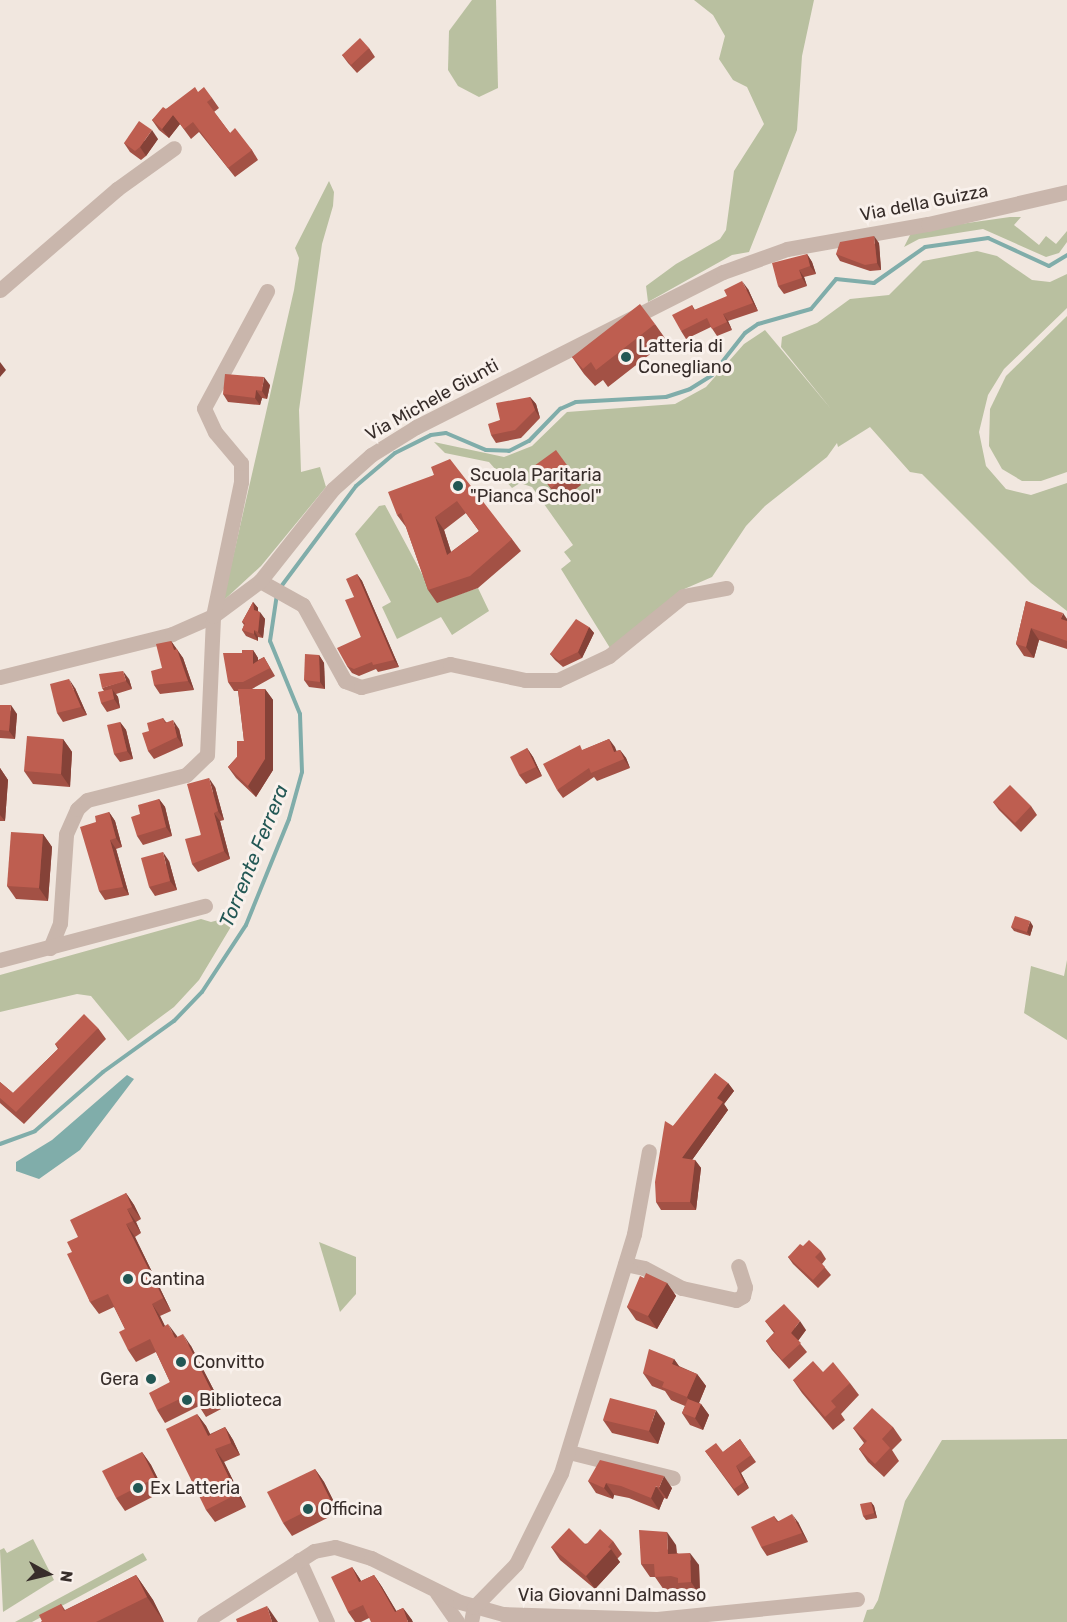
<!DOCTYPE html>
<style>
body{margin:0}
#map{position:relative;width:1067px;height:1622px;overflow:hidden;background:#f1e7df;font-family:Rubik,sans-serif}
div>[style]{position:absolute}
.green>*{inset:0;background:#b9c0a0}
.water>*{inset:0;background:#80adaa}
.stream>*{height:4px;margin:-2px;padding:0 2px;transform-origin:2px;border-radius:2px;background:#80adaa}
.minor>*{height:15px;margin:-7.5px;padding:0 7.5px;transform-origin:7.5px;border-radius:7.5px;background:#c9b6ac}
.wall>*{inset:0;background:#a35145}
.shaded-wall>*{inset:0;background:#854238}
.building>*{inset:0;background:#be5e50}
.dots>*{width:16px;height:16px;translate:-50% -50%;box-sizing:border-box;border:3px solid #f9f1ec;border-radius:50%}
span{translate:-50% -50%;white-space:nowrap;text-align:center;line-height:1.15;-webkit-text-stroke:6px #f9f1ec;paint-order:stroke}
.street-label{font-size:18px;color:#372d2a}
.poi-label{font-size:18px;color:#372d2a}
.left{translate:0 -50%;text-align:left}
.right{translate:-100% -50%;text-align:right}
.water-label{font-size:20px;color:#225754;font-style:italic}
.north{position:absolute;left:18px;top:1544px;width:60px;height:60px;-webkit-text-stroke:4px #f9f1ec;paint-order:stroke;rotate:98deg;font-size:16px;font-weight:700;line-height:24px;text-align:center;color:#372d2a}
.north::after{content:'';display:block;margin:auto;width:21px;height:27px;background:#372d2a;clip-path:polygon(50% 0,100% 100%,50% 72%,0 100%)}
</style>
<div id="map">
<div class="green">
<div style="clip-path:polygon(472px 0,496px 0,498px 88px,479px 97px,458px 86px,448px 70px,449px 31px)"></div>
<div style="clip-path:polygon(694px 0,814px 0,802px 56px,797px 130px,749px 252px,732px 255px,648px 302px,646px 286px,676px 264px,720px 239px,726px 230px,734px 171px,764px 124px,747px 87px,733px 80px,719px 59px,725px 36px,713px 15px)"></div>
<div style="clip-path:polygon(329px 181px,334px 192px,333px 206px,322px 244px,299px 410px,301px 472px,320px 467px,326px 487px,261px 566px,223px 601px,294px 290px,299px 258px,295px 248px)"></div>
<div style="clip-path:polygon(1010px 217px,1021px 217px,1014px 225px,1039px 245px,1046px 236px,1056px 244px,1067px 231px,1067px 242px,1059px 253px,1046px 257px,983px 229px,919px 239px,904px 247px,911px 233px,925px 229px)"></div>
<div style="clip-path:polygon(977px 251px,997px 256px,1032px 280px,1050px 282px,1067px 274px,1067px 308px,1004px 369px,988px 395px,979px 432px,986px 466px,1006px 489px,1031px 495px,1067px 483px,1067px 611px,1031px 583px,922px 474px,910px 472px,870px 427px,838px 447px,837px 443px,827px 457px,765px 506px,746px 526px,712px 577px,682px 590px,610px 648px,561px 569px,571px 561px,564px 552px,573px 545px,532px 487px,520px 483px,512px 488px,489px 462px,445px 453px,434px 442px,504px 457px,532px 446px,567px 412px,675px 404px,706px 387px,744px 344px,765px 330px,831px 409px,781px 347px,782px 337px,817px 323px,850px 299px,889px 295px,923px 261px)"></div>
<div style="clip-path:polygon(1067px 316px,1067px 472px,1041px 481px,1022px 481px,1002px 469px,989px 446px,990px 409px,1006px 376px)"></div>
<div style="clip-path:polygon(385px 505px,437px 602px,478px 588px,489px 611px,452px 635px,441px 617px,397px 639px,382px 607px,391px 602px,355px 534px,379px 506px)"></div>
<div style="clip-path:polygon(238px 915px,199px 980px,174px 1007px,128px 1041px,91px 996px,77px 994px,0 1012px,0 975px,201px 919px,211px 922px)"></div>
<div style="clip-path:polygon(1067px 960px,1067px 1040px,1024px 1013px,1031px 966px,1064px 976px)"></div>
<div style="clip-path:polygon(319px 1242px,356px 1257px,356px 1294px,340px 1312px)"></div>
<div style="clip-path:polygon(1067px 1439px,1067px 1622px,863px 1622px,867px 1610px,873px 1609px,878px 1600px,905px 1501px,942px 1440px)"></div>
<div style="clip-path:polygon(33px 1539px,54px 1580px,3px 1612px,0 1550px,4px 1548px,7px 1553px)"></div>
<div style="clip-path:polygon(143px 1553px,147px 1560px,32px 1622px,15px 1622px)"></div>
</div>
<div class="water">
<div style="clip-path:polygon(127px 1075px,134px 1079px,80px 1150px,39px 1179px,16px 1171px,16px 1162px,52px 1140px)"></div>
</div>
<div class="stream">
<div style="left:280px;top:588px;width:127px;rotate:-53.3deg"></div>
<div style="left:356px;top:486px;width:51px;rotate:-40.2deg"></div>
<div style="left:395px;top:453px;width:40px;rotate:-26.6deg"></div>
<div style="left:431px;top:435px;width:15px;rotate:-8deg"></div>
<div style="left:446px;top:433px;width:43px;rotate:23deg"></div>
<div style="left:486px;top:450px;width:23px;rotate:2deg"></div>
<div style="left:509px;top:451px;width:22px;rotate:-27deg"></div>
<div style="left:529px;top:441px;width:45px;rotate:-45.9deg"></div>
<div style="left:560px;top:409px;width:17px;rotate:-24deg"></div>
<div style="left:576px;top:402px;width:90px;rotate:-3.2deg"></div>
<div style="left:666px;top:397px;width:25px;rotate:-18deg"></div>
<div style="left:690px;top:389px;width:26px;rotate:-32deg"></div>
<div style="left:712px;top:375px;width:53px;rotate:-51.8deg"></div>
<div style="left:745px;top:333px;width:16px;rotate:-35deg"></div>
<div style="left:758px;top:324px;width:55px;rotate:-15.8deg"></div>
<div style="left:811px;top:309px;width:39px;rotate:-50deg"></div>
<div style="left:836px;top:279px;width:38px;rotate:6deg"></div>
<div style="left:874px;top:283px;width:62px;rotate:-35.2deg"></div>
<div style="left:925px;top:247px;width:64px;rotate:-8.1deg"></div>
<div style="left:988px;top:238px;width:67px;rotate:24.7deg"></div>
<div style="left:1049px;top:266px;width:21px;rotate:-31deg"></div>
<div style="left:0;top:1144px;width:37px;rotate:-20deg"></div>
<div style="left:35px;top:1131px;width:90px;rotate:-40.9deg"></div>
<div style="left:103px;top:1072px;width:87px;rotate:-35.7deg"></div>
<div style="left:174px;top:1021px;width:40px;rotate:-46deg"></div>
<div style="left:202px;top:992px;width:80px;rotate:-56.7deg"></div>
<div style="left:246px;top:925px;width:114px;rotate:-67.9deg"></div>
<div style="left:289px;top:819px;width:49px;rotate:-74.5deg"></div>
<div style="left:302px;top:772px;width:58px;rotate:-92deg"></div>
<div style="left:300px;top:714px;width:79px;rotate:-112.3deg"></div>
<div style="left:270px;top:641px;width:48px;rotate:-81.5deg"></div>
</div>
<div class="minor">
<div style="left:0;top:290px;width:155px;rotate:-40.8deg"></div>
<div style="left:117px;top:189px;width:70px;rotate:-35.7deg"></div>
<div style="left:260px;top:581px;width:49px;rotate:29.2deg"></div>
<div style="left:303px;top:605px;width:87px;rotate:61.1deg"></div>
<div style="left:345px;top:681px;width:17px;rotate:21deg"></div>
<div style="left:361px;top:687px;width:92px;rotate:-14.5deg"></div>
<div style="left:450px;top:664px;width:77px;rotate:12deg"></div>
<div style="left:525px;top:680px;width:33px"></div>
<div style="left:558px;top:680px;width:56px;rotate:-25.2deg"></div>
<div style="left:609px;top:656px;width:95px;rotate:-39deg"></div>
<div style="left:683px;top:596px;width:44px;rotate:-10.5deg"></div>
<div style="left:0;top:677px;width:177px;rotate:-14deg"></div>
<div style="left:172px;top:634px;width:45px;rotate:-23.7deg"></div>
<div style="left:213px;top:616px;width:59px;rotate:-36.7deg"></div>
<div style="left:260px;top:581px;width:117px;rotate:-51.6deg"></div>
<div style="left:333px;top:489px;width:51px;rotate:-41.8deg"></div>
<div style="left:371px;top:455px;width:53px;rotate:-31.9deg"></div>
<div style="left:416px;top:427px;width:344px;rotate:-26.8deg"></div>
<div style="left:723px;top:272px;width:68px;rotate:-19.8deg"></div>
<div style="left:787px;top:249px;width:143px;rotate:-10.1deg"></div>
<div style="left:928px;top:224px;width:143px;rotate:-13deg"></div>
<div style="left:50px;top:948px;width:27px;rotate:-68deg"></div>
<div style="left:60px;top:923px;width:89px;rotate:-86.1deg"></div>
<div style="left:66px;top:834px;width:27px;rotate:-66deg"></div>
<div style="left:77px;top:809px;width:13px;rotate:-42deg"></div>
<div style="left:87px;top:800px;width:102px;rotate:-14.2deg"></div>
<div style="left:186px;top:775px;width:29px;rotate:-44deg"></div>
<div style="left:207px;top:755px;width:139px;rotate:-87.5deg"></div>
<div style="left:213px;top:616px;width:137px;rotate:-78.2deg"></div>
<div style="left:241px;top:482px;width:19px;rotate:-90deg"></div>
<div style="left:241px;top:463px;width:40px;rotate:-130deg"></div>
<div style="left:215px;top:432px;width:26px;rotate:-115deg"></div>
<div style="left:204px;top:408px;width:133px;rotate:-61.7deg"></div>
<div style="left:0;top:960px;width:212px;rotate:-14.8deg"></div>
<div style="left:625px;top:1264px;width:19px;rotate:12deg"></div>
<div style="left:644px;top:1268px;width:43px;rotate:27.8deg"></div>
<div style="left:682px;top:1288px;width:55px;rotate:12.5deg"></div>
<div style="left:736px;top:1300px;width:8px;rotate:-30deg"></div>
<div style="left:743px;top:1296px;width:9px;rotate:-77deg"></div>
<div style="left:745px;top:1287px;width:22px;rotate:-108deg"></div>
<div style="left:569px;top:1452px;width:107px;rotate:14deg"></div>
<div style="left:299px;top:1560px;width:68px;rotate:65.7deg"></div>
<div style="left:437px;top:1593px;width:35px;rotate:55deg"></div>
<div style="left:204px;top:1622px;width:131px;rotate:-32.8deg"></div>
<div style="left:314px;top:1551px;width:21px;rotate:-11deg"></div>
<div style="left:335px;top:1547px;width:38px;rotate:17deg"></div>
<div style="left:371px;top:1558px;width:99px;rotate:26.3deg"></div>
<div style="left:460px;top:1602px;width:45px;rotate:15.6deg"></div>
<div style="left:503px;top:1614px;width:154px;rotate:1.9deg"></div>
<div style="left:657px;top:1619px;width:201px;rotate:-5.7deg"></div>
<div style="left:471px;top:1622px;width:15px;rotate:-79deg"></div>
<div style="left:474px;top:1607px;width:60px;rotate:-45.7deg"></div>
<div style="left:516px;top:1564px;width:102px;rotate:-63.7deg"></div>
<div style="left:561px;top:1473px;width:250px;rotate:-73deg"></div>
<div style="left:634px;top:1234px;width:84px;rotate:-79.8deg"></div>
</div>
<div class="wall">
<div style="clip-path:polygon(369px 48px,375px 57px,357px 73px,348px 63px,342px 55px)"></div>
<div style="clip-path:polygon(198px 92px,212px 98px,219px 108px,214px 112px,230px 133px,252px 150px,258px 160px,235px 177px,199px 132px,191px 139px,180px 124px,169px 138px,159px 130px,152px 120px,166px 109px)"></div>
<div style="clip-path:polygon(158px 139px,146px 156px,141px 160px,130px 152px,124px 143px)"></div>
<div style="clip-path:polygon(879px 243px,881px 270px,870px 271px,840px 261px,836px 254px)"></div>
<div style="clip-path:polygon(807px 254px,812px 262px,816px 274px,804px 277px,807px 286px,784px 294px,778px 286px)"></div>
<div style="clip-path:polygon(748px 289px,758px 311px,728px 321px,732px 330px,717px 336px,711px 327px,686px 339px,681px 331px,692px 305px,695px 310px)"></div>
<div style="clip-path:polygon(655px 324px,667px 341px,608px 387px,603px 380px,595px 386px,584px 374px,572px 357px)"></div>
<div style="clip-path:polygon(270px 385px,267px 399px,262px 398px,260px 405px,228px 402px,223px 394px)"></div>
<div style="clip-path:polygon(530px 397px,536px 404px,540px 418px,521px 438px,496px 443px,491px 435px,500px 420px)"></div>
<div style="clip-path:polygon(534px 466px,572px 472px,581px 485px,560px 501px)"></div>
<div style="clip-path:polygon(evenodd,434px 475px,512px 539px,521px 551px,478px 588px,437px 603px,428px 590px,406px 527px,397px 515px,434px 475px,466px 513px,479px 531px,451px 552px,444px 530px,466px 513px)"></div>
<div style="clip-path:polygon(357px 574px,362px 581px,399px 667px,378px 672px,376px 669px,359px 676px,352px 673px,347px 666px,361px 637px,354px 597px)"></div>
<div style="clip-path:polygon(1026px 601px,1067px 619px,1067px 649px,1039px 640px,1034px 658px,1024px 656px,1016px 644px)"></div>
<div style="clip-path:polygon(253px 602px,258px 608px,258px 611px,265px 619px,263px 638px,258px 637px,258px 641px,246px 636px,242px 630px,244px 625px,242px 622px)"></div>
<div style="clip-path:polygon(589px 627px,594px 633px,582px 658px,563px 667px,555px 660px,550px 654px)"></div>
<div style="clip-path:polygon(171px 641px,183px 658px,194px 690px,160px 694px,154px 685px,162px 668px)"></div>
<div style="clip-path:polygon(253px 650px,258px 658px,258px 660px,264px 657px,275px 676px,252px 689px,265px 689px,273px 700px,273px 770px,256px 797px,236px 778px,228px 767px,237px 757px,244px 741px,238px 691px,234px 691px,228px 682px,242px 653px)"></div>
<div style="clip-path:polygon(319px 655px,324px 663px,325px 689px,309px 687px,304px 680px)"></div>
<div style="clip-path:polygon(129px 679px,132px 689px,116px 694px,118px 697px,120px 708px,107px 712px,101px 703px,104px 691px,102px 688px)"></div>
<div style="clip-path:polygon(75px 688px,87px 715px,63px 722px,57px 713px)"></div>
<div style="clip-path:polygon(0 705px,17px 714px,15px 739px,0 738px)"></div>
<div style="clip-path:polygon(163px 718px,166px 722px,179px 729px,183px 746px,154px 759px,148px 751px,149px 731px)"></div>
<div style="clip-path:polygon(120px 722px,126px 730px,133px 759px,120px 762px,114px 754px)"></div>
<div style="clip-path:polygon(63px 739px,72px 752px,70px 787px,33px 784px,24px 771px)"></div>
<div style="clip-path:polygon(609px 739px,616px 751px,620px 750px,626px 758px,630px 768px,597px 781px,594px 777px,563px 798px,557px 790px,583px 750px)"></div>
<div style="clip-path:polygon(527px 748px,533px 757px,542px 776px,526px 784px,519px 775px)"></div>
<div style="clip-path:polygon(0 768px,8px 780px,5px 821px,0 821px)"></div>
<div style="clip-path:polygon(215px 787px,224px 820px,220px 821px,230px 859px,198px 872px,192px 864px)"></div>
<div style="clip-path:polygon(159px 799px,165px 807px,172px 836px,143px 845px,137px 836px,140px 814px)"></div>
<div style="clip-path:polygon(993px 802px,1031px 806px,1037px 815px,1021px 832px,999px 810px)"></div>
<div style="clip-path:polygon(109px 812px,115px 821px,122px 847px,116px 849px,129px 895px,105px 900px,99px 891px,96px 822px)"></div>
<div style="clip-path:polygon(43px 834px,52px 847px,48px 901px,16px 899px,7px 886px)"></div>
<div style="clip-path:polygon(169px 861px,177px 890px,155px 896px,149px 887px)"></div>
<div style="clip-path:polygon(1033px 926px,1030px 936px,1014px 931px,1011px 927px)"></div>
<div style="clip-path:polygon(98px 1028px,106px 1039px,24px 1124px,0 1103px,0 1082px,13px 1093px,58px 1049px,55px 1044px)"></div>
<div style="clip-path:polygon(728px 1083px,734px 1091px,724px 1104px,728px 1110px,692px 1160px,695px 1160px,701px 1168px,696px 1210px,661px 1210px,656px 1202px,673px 1126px)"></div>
<div style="clip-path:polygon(126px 1193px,134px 1205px,141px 1219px,136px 1222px,141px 1233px,135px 1237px,171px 1311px,160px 1316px,165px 1326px,177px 1337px,191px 1346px,223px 1408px,206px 1417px,199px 1406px,165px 1423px,157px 1410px,170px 1382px,156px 1352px,136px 1362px,128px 1350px,125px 1329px,114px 1307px,99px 1314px,90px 1302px,72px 1252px,78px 1237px)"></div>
<div style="clip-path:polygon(803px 1246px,821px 1251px,826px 1259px,822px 1264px,831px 1275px,818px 1288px,793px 1264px,788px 1257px)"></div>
<div style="clip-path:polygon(644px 1278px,667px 1283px,676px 1296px,657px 1329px,636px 1320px,627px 1307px)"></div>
<div style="clip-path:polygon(765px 1321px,806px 1330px,798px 1341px,807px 1352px,789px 1369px,772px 1350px,766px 1341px,774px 1333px)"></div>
<div style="clip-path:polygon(674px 1359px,679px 1366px,697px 1374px,706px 1386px,699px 1403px,701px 1404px,709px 1415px,703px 1430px,690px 1425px,682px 1413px,685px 1406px,671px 1400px,665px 1391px,652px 1386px,643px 1373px)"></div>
<div style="clip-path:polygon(793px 1380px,850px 1383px,859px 1395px,841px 1414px,845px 1420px,833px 1430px,802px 1393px)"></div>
<div style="clip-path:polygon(197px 1414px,206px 1426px,210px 1434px,225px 1427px,233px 1440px,240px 1455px,224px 1462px,246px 1507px,215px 1522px,206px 1510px)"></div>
<div style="clip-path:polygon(603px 1420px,665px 1423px,658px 1444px,612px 1433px)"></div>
<div style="clip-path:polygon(893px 1427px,902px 1440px,892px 1450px,899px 1461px,884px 1477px,868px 1462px,859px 1449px,864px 1443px,853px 1428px)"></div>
<div style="clip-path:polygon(740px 1439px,756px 1462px,741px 1473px,749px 1488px,738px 1496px,705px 1451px,723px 1452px)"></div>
<div style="clip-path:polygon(142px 1452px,151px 1465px,164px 1491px,125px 1511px,116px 1498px)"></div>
<div style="clip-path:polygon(315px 1469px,324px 1482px,339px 1512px,292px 1536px,283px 1523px)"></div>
<div style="clip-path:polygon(588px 1481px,672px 1488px,667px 1499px,664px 1498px,659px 1510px,629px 1498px,614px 1495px,613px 1499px,596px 1493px)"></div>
<div style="clip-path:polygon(871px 1502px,874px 1506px,877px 1518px,866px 1520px,863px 1516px)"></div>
<div style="clip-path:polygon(774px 1516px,778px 1521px,798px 1522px,808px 1542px,767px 1556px,761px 1547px)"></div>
<div style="clip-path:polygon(613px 1541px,622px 1554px,617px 1559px,620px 1562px,595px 1589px,560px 1560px,551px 1547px)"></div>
<div style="clip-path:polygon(676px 1545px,677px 1553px,699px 1565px,700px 1595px,687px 1595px,683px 1590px,680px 1589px,664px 1590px,655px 1577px,650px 1577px,641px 1564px)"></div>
<div style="clip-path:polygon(352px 1567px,361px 1581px,374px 1575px,382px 1587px,396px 1611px,403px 1608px,412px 1620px,369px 1618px,361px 1622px,355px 1622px,348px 1612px)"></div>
<div style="clip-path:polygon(136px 1575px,153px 1600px,164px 1622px,41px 1622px,61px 1604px,65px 1610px)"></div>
</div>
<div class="shaded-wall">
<div style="clip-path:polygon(173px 115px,180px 124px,169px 138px,162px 129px)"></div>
<div style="clip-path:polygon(152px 130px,158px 139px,146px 156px,140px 147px)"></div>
<div style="clip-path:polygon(874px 236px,879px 243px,881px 270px,877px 263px)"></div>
<div style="clip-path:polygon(807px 254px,812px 262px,816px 274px,810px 266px)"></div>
<div style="clip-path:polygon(799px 270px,804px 277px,807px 286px,802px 278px)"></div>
<div style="clip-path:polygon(742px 281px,748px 289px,758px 311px,753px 303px)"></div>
<div style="clip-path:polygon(723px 314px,728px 321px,732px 330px,727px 322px)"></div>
<div style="clip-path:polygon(0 362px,6px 370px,0 377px)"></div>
<div style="clip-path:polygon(264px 377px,270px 385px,267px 399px,262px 391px)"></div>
<div style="clip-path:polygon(256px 390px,262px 398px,260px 405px,255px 398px)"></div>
<div style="clip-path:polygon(530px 397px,536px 404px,540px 418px,535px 410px)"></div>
<div style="clip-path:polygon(435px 517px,444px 530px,456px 568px,447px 555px)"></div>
<div style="clip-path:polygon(357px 574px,362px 581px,399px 667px,394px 660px)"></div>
<div style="clip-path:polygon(253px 602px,258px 608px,258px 616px,254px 610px)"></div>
<div style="clip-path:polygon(260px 612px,265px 619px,263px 638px,258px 632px)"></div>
<div style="clip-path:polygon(1063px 613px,1067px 619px,1067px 628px,1061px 619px)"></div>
<div style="clip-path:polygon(589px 627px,594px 633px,582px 658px,578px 652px)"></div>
<div style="clip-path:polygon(1031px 628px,1039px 640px,1034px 658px,1026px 647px)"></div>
<div style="clip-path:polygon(254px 630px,258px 637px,258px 641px,254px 634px)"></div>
<div style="clip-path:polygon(171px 641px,183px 658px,194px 690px,188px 681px,174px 650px)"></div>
<div style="clip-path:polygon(253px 650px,258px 658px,258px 672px,253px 664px)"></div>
<div style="clip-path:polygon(319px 655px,324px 663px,325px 689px,320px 682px)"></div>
<div style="clip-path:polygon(123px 671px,129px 679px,132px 689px,126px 681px)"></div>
<div style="clip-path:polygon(69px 679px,75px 688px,87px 715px,81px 707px)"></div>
<div style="clip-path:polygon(112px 689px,118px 697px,120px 708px,114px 699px)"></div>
<div style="clip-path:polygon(265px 689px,273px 700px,273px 770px,256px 797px,248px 786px)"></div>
<div style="clip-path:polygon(11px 705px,17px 714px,15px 739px,9px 731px)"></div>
<div style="clip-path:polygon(173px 720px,179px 729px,183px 746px,177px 737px)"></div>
<div style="clip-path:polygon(120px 722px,126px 730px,133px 759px,127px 751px)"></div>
<div style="clip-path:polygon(63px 739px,72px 752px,70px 787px,61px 774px)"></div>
<div style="clip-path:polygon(609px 739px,615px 747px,620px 760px,614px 752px)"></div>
<div style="clip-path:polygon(527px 748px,533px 757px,542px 776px,536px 767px)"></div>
<div style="clip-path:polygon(620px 750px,626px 758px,630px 768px,624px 759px)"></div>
<div style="clip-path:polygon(0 768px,8px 780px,5px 821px,0 815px)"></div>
<div style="clip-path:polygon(209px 778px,215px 787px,224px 820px,218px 811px)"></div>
<div style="clip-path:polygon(159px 799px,165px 807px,172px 836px,166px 827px)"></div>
<div style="clip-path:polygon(109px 812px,115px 821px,122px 847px,116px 838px)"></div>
<div style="clip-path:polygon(214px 813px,220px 821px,230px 859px,224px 851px)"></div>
<div style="clip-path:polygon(43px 834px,52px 847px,48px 901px,39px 888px)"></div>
<div style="clip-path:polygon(110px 840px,116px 849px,129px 895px,123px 887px)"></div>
<div style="clip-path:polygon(163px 852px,169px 861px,177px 890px,170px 881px)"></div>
<div style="clip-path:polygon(1030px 921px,1033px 926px,1030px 936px,1027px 932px)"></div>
<div style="clip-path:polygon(728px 1083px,734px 1091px,724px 1104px,728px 1110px,687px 1167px,682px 1158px,717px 1098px)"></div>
<div style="clip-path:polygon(695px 1160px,701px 1168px,696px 1210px,690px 1202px)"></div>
<div style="clip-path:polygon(126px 1193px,134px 1205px,141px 1219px,132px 1207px)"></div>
<div style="clip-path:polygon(127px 1209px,136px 1222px,141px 1233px,133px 1221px)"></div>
<div style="clip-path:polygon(126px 1224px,135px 1237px,171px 1311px,163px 1298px)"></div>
<div style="clip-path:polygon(667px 1283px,676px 1296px,657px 1329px,648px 1316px)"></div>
<div style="clip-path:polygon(152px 1304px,160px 1316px,171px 1339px,163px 1327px)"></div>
<div style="clip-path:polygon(800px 1321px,806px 1330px,797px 1342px,791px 1333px)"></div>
<div style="clip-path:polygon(168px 1324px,177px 1336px,184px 1350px,175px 1338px)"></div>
<div style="clip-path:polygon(183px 1334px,191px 1346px,223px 1408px,214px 1396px)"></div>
<div style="clip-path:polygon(674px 1359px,683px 1372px,672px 1364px)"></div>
<div style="clip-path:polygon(697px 1374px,706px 1386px,696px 1410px,687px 1397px)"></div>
<div style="clip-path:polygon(701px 1404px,709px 1415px,703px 1430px,695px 1418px)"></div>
<div style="clip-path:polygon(656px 1410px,665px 1423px,658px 1444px,649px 1431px)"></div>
<div style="clip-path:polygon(197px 1414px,206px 1426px,217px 1448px,208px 1436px)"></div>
<div style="clip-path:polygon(225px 1427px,233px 1440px,240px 1455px,231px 1443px)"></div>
<div style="clip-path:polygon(215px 1449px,224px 1462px,246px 1507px,237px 1494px)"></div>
<div style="clip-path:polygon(142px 1452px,151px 1465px,164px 1491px,155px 1478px)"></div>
<div style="clip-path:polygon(736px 1466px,741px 1473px,749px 1488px,744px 1482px)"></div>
<div style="clip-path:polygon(315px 1469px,324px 1482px,339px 1512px,330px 1499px)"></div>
<div style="clip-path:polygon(664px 1476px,672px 1488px,667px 1499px,659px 1488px)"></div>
<div style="clip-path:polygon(606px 1483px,614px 1495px,613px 1499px,604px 1488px)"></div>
<div style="clip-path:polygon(656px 1486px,664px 1498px,659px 1510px,651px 1498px)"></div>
<div style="clip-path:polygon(871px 1502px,874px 1506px,877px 1518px,874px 1513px)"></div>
<div style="clip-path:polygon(792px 1514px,798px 1522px,808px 1542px,802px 1533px)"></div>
<div style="clip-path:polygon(667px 1532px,676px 1545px,677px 1566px,668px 1554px)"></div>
<div style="clip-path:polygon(611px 1549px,620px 1562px,595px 1589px,586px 1576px)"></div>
<div style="clip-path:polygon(690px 1553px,699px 1565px,700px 1595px,691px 1582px)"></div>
<div style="clip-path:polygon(352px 1567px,360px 1579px,367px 1594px,359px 1582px)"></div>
<div style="clip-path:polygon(136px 1575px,153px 1600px,164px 1622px,147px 1597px)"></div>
<div style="clip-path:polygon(374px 1575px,382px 1587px,403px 1622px,395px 1612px)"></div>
<div style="clip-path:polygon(267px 1606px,278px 1622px,272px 1622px)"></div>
<div style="clip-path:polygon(403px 1608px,412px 1620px,413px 1622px,408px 1622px)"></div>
</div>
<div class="building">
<div style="clip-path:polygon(360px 38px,369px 48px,351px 65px,342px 55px)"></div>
<div style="clip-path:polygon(195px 87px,198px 92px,204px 87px,212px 98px,207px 102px,230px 133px,235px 128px,252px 150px,228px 168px,193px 122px,184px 129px,173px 115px,162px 129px,152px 120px,163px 107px,166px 109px)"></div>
<div style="clip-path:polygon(139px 121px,152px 130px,140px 147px,135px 151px,124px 143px)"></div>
<div style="clip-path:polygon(874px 236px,877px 263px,865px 265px,836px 254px,840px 242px)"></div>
<div style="clip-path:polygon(807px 254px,810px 266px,799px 270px,802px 278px,778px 286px,772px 263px)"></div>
<div style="clip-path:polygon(742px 281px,753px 303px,723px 314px,727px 322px,712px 329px,707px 318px,681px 331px,672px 315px,692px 305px,694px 310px,727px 296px,724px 290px)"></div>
<div style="clip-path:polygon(640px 304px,655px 324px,596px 370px,591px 362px,583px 369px,572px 357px)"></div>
<div style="clip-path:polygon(225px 374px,264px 377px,262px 391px,256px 390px,255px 398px,223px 394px)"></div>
<div style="clip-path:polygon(530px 397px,535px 410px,515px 430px,491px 435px,488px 424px,500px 420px,496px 403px)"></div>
<div style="clip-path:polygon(556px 450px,572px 472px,551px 488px,534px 466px)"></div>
<div style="clip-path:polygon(evenodd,450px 459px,512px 539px,470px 576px,428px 590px,401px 513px,397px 515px,388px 492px,434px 475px,431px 467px,450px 459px,457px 501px,479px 531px,447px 555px,435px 517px,457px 501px)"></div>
<div style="clip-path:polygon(357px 574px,394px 660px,373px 665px,372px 662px,354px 669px,347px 666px,337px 648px,361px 637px,345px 600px,354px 597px,346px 579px)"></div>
<div style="clip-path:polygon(1026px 601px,1063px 613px,1061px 619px,1067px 621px,1067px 641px,1031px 628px,1026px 647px,1016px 644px)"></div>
<div style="clip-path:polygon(253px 602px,254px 610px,260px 612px,258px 632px,254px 630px,254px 634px,242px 630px,245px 623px,242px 622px)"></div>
<div style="clip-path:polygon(576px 619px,589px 627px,578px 652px,559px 661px,550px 654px)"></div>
<div style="clip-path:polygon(171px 641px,174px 650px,177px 649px,188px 681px,154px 685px,151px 671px,162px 668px,156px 644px)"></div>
<div style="clip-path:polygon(242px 650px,253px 650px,253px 664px,264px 657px,270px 668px,243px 682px,228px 682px,223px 653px,242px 653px)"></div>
<div style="clip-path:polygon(305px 654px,319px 655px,320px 682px,304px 680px)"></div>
<div style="clip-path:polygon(123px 671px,126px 681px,102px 688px,99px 674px)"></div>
<div style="clip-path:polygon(69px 679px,81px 707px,57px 713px,50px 684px)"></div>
<div style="clip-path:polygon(112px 689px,114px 699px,101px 703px,98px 692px)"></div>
<div style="clip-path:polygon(238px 689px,265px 689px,265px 759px,248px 786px,228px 767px,237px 757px,237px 741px,244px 741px)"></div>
<div style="clip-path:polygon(0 705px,11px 705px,9px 731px,0 730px)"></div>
<div style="clip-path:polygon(163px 718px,165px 723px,173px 720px,177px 737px,148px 751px,142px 733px,149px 731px,147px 723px)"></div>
<div style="clip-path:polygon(120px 722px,127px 751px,114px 754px,107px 725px)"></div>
<div style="clip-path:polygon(27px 736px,63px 739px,61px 774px,24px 771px)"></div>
<div style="clip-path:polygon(609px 739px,614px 752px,620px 750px,624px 759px,591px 773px,589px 768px,557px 790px,543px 764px,580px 745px,582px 750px)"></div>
<div style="clip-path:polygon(527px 748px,536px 767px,519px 775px,510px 757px)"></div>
<div style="clip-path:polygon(209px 778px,218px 811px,214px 813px,224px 851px,192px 864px,185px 839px,201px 835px,187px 784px)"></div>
<div style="clip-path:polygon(1010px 785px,1031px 806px,1015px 823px,993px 802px)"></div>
<div style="clip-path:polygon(159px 799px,166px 827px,137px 836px,131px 817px,140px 814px,138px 805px)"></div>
<div style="clip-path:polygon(109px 812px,116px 838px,110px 840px,123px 887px,99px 891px,80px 827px,96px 822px,95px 816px)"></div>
<div style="clip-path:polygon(11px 832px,43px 834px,39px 888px,7px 886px)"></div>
<div style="clip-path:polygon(163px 852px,170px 881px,149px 887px,141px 858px)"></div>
<div style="clip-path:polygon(1015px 916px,1030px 921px,1027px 932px,1011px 927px)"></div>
<div style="clip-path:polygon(84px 1014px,98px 1028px,16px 1112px,0 1098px,0 1082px,13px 1093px,59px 1048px,55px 1044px)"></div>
<div style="clip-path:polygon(715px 1073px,728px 1083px,717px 1098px,723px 1102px,682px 1158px,695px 1160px,690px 1202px,656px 1202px,655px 1182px,665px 1121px,673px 1126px)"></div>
<div style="clip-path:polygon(126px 1193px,132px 1207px,127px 1209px,133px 1221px,126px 1224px,163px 1298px,152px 1304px,163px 1327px,168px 1324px,175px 1338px,183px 1334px,214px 1396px,197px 1404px,192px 1393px,157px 1410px,149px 1393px,170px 1382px,150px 1339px,128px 1350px,119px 1332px,125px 1329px,108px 1294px,90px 1302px,67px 1254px,72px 1252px,67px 1242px,78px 1237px,70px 1220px)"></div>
<div style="clip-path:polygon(809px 1240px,821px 1251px,815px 1257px,825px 1267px,813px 1280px,788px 1257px,800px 1244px,803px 1246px)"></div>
<div style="clip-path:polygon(646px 1273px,667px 1283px,648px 1316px,627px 1307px,640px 1276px,644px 1278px)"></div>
<div style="clip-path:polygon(784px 1304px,800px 1321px,791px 1333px,801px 1343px,782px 1360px,766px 1341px,775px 1332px,765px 1321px)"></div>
<div style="clip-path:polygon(649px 1349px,674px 1359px,672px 1364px,697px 1374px,687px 1397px,662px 1387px,664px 1382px,643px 1373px)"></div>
<div style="clip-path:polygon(813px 1361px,823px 1372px,833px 1362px,850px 1383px,831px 1401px,836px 1407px,825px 1417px,793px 1380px)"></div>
<div style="clip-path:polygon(610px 1398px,656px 1410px,649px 1431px,603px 1420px)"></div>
<div style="clip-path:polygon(688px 1399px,701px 1404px,695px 1418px,682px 1413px)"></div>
<div style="clip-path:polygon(872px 1408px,893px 1427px,882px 1439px,890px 1448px,875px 1464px,859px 1449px,867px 1441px,853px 1428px)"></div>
<div style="clip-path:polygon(197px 1414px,208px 1436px,225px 1427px,231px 1443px,215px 1449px,237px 1494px,206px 1510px,166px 1429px)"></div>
<div style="clip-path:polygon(740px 1439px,751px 1455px,736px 1466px,744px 1482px,734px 1489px,705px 1451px,716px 1443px,723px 1452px)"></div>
<div style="clip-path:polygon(142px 1452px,155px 1478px,116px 1498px,102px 1471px)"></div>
<div style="clip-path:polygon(600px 1460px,664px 1476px,659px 1488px,656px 1486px,651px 1498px,621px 1486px,606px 1483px,604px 1488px,588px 1481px)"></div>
<div style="clip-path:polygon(315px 1469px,330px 1499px,283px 1523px,267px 1492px)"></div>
<div style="clip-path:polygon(871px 1502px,874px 1513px,863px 1516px,860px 1504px)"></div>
<div style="clip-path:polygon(792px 1514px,802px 1533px,761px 1547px,751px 1527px,774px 1516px,777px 1522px)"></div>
<div style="clip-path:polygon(569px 1528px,586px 1545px,600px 1529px,613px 1541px,608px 1547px,611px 1549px,586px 1576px,551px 1547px)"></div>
<div style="clip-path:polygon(639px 1530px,667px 1532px,668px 1554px,690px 1553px,691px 1582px,678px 1583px,678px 1578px,671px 1576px,655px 1577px,654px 1564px,641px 1564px)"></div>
<div style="clip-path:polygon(352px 1567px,359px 1582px,374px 1575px,395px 1612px,403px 1608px,408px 1622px,371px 1622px,363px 1605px,348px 1612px,331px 1577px)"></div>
<div style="clip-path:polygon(136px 1575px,147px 1597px,96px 1622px,41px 1622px,42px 1621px,39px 1615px,61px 1604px,64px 1611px)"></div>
<div style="clip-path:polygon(267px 1606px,272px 1622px,237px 1622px,236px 1619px)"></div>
</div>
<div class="dots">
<div style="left:626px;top:357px;background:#225754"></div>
<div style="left:458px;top:486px;background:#225754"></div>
<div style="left:128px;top:1279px;background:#225754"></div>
<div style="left:181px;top:1362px;background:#225754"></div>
<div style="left:151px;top:1379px;background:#225754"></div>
<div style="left:187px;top:1400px;background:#225754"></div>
<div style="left:138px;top:1488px;background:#225754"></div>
<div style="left:308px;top:1509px;background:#225754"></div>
</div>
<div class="street-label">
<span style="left:924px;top:203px;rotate:-11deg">Via della Guizza</span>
<span style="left:432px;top:400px;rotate:-29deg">Via Michele Giunti</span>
<span style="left:612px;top:1595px">Via Giovanni Dalmasso</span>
</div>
<div class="poi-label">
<span class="left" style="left:638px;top:357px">Latteria di<br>Conegliano</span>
<span class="left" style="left:470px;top:486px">Scuola Paritaria<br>"Pianca School"</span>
<span class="left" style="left:140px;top:1279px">Cantina</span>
<span class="left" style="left:193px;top:1362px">Convitto</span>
<span class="right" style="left:139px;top:1379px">Gera</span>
<span class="left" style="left:199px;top:1400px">Biblioteca</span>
<span class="left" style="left:150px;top:1488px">Ex Latteria</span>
<span class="left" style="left:320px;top:1509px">Officina</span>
</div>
<div class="water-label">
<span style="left:254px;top:856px;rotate:-68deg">Torrente Ferrera</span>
</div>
<div class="north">N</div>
</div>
